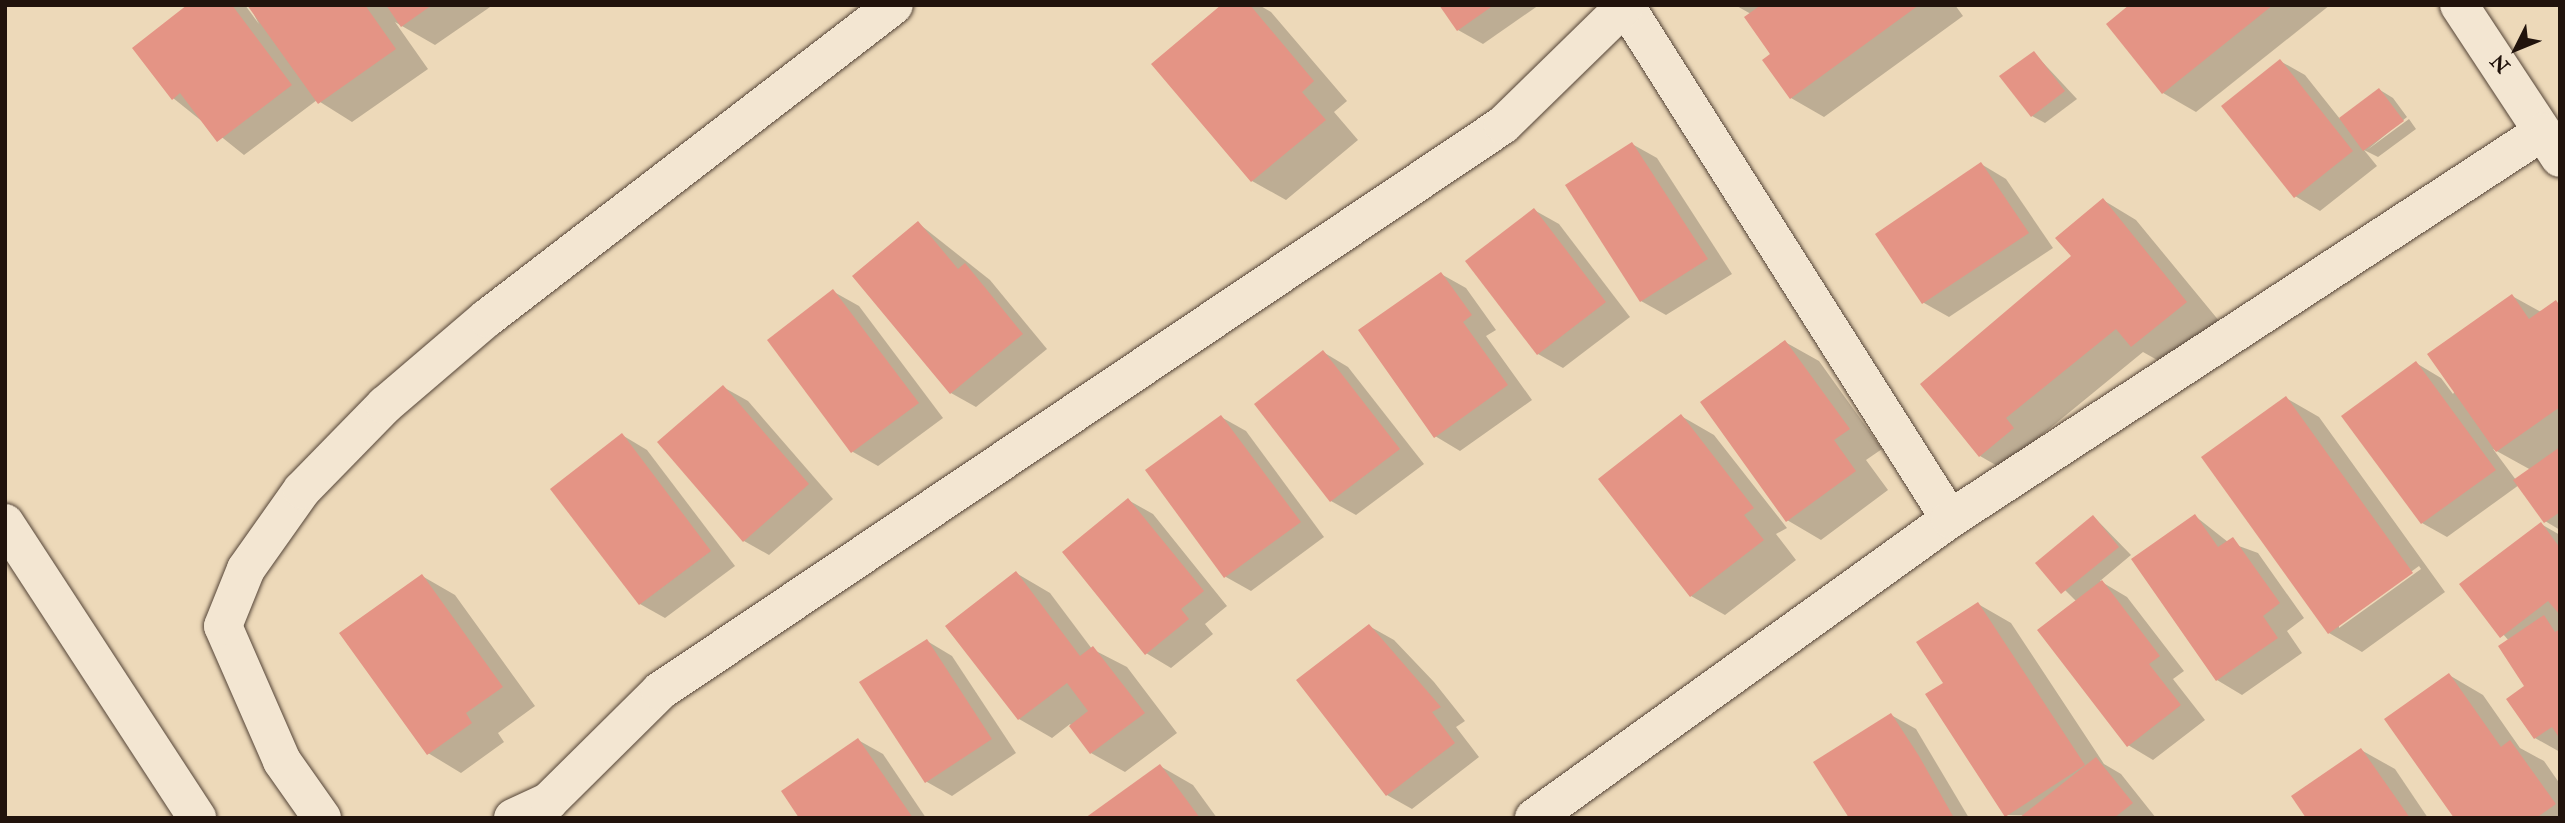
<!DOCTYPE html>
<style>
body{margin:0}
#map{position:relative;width:2565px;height:823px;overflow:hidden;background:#edd9b9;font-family:"IM FELL Double Pica",serif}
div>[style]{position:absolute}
.shadow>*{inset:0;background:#0003}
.building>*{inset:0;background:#e49485}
.roads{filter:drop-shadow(0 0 2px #544437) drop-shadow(0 0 2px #544437)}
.minor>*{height:38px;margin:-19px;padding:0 19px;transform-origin:19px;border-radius:19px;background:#f3e6d2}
span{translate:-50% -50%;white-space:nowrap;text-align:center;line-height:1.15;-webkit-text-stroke:5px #f3e6d2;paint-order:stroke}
.frame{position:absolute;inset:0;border:7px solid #21130c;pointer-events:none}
.north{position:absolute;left:2481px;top:14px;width:70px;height:70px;-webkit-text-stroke:5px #f3e6d2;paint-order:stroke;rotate:227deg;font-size:19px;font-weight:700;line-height:28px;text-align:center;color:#21130c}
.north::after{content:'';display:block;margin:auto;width:24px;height:32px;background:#21130c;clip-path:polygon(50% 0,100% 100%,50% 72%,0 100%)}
</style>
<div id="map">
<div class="shadow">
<div style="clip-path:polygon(190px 5px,245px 5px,259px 24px,249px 5px,493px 5px,435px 45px,395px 22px,428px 69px,352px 122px,317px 100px,244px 155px,173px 98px)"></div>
<div style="clip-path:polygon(1224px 5px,1259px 5px,1271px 12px,1347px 101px,1334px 112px,1358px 140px,1286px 200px,1252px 181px)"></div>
<div style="clip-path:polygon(1441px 5px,1539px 5px,1483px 44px,1458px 30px)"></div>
<div style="clip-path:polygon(1735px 5px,1955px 5px,1963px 16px,1824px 117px,1791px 98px,1751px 14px)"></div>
<div style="clip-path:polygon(2132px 5px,2330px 5px,2196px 112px,2163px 93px)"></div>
<div style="clip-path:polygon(2034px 53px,2077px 99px,2045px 123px,2032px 116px)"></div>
<div style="clip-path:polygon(2280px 61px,2305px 75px,2340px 119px,2380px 90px,2393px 98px,2407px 117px,2367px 150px,2409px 119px,2416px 129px,2378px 157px,2364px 150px,2377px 166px,2320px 211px,2295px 196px)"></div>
<div style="clip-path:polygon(1632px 144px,1657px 158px,1732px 274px,1666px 315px,1641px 301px)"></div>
<div style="clip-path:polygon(1981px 164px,2006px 179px,2053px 248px,1949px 317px,1924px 303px,1877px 235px)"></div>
<div style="clip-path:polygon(2103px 200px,2136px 220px,2220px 322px,2166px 365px,2143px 352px,2038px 438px,2046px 448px,2013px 475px,1980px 456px,1922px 385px,2073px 256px)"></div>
<div style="clip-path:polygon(1534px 210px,1559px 224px,1630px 317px,1563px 368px,1538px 354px)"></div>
<div style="clip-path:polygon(918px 223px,990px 280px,1047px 349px,976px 407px,951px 393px)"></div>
<div style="clip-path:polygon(1441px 274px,1466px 288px,1496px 330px,1486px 336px,1532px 400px,1460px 451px,1435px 436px)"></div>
<div style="clip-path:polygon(834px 292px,859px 306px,943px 418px,878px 466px,853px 452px)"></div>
<div style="clip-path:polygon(evenodd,2512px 296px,2541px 312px,2560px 304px,2560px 530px,2545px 521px,2519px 485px,2447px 537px,2422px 523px,2416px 363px,2441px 378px,2453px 394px,2512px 296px,2493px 449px,2531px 470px,2516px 480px,2493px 449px)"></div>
<div style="clip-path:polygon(1785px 342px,1819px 361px,1882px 449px,1866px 460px,1888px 490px,1821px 540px,1787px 520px)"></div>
<div style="clip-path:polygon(1323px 352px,1348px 367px,1424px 464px,1356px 515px,1331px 501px)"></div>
<div style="clip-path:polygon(723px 387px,748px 401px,833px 499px,769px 555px,744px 541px)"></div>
<div style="clip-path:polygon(evenodd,2286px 398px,2319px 417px,2445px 592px,2362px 652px,2329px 633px,2286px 398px,2419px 566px,2421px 569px,2339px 628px,2339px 624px,2419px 566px)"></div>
<div style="clip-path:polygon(1681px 416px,1714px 435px,1787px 528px,1776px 534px,1796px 560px,1725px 615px,1691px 596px)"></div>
<div style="clip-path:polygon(1221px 417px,1246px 431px,1324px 537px,1251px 591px,1226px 577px)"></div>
<div style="clip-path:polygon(622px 435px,647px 450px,735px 566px,665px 618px,640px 604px)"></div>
<div style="clip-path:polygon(1128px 500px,1153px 514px,1227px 606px,1205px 624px,1213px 634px,1171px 668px,1146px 653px)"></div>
<div style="clip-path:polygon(2195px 516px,2228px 542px,2258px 553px,2304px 618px,2287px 631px,2302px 653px,2242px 695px,2217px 680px)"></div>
<div style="clip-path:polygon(2094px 517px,2131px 555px,2100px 581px,2127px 597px,2184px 671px,2173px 679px,2205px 720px,2153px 760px,2128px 745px,2077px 602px,2038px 563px)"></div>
<div style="clip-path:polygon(2541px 524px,2560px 535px,2560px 752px,2535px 738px,2526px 687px,2509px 641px,2461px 585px)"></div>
<div style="clip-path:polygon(1016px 573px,1050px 593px,1092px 649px,1127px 667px,1177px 733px,1125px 772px,1091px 753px,1070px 724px,1052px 738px,1019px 719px)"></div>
<div style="clip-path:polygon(422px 576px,455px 595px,535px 706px,498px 733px,504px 742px,461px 773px,428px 753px)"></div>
<div style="clip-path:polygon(1978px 604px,2011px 623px,2104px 764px,2121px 774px,2156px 818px,2007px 815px,1945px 683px)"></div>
<div style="clip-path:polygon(1369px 626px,1394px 640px,1434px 682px,1465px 721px,1456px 727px,1479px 757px,1412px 809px,1387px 795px)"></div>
<div style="clip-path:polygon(927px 641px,952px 656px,1016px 753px,952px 796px,927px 782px)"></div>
<div style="clip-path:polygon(2449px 675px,2483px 695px,2520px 748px,2544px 761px,2560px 784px,2560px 818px,2456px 818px)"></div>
<div style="clip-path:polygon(1891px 715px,1916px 729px,1969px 818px,1851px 818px)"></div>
<div style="clip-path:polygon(858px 740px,883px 754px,926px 818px,801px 818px)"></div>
<div style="clip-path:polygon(2361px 750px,2395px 769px,2428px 818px,2308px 818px)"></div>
<div style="clip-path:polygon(1160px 766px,1193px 785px,1217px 818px,1088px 818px)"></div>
</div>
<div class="building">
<div style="clip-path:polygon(187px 5px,232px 5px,292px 85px,217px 142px,180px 93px,172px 100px,132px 48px)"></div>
<div style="clip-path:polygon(247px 5px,365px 5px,396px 49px,318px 104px)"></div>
<div style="clip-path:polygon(386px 5px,432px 5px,401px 27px)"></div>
<div style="clip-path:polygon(1221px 5px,1250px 5px,1314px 81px,1302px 92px,1326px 120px,1251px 182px,1151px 64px)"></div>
<div style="clip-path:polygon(1439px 5px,1494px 5px,1457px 31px)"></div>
<div style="clip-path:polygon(1761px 5px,1919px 5px,1790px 99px,1762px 60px,1770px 54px,1744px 17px)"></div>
<div style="clip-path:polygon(2129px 5px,2273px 5px,2162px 94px,2106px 24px)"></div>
<div style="clip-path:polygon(2034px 51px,2065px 91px,2031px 117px,1999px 76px)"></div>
<div style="clip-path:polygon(2280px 59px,2353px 151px,2294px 198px,2221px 106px)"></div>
<div style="clip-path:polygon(2379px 88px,2404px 121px,2363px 151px,2339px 118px)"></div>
<div style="clip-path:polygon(1632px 142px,1708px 259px,1640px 302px,1565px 185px)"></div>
<div style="clip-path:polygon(1981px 162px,2029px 233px,1922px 304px,1875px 234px)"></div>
<div style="clip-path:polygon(2103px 198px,2187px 302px,2131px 347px,2116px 329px,2006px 418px,2014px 428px,1979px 457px,1920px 384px,2071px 256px,2055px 238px)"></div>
<div style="clip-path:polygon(1534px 208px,1606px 302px,1537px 355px,1465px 261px)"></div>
<div style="clip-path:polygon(918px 221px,958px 269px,965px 263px,1023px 334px,950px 394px,852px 276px)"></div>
<div style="clip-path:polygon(1441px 272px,1472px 315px,1463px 322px,1508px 385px,1434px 438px,1358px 330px)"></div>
<div style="clip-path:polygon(833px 289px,919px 403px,851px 453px,767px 340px)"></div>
<div style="clip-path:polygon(2512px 294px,2529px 319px,2556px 300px,2560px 306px,2560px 407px,2496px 452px,2427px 354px)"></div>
<div style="clip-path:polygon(1785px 340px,1850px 429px,1834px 440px,1856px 471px,1786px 522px,1700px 402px)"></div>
<div style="clip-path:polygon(1323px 350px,1400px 449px,1330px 502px,1254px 404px)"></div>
<div style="clip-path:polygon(2416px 361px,2496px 470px,2421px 524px,2341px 416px)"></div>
<div style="clip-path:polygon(723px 385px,809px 484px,743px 542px,657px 442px)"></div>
<div style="clip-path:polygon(2286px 396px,2413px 573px,2328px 634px,2201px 457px)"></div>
<div style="clip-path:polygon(1681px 414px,1754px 508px,1744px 515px,1764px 540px,1690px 597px,1598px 479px)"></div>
<div style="clip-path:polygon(1221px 415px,1301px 522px,1224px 578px,1145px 470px)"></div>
<div style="clip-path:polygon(622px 433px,711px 551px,639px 605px,550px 489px)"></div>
<div style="clip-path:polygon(2560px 447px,2560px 512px,2544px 523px,2513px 480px)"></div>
<div style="clip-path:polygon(1128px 498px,1204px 591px,1181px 609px,1189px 619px,1145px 655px,1062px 552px)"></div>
<div style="clip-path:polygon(2195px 514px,2218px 547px,2233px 537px,2280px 603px,2263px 616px,2278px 638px,2216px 681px,2131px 559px)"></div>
<div style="clip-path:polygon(2093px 515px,2119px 547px,2061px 594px,2035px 563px)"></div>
<div style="clip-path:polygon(2541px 522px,2560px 548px,2560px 615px,2548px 601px,2500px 638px,2459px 584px)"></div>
<div style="clip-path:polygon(1016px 571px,1080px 656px,1093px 646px,1145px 713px,1090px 754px,1069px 726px,1088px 711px,1067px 683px,1018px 720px,945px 626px)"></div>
<div style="clip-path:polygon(422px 574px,503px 687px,466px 713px,472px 723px,427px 755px,339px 633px)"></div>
<div style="clip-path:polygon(2102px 580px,2160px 656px,2149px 664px,2181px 705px,2127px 747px,2037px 630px)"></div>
<div style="clip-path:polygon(1978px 602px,2085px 765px,2005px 817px,1925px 694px,1943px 683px,1916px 642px)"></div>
<div style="clip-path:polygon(2544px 615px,2555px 632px,2560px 629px,2560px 739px,2552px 727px,2534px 739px,2506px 699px,2524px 686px,2498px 646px)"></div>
<div style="clip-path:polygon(1369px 624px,1441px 707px,1432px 712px,1455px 743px,1386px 796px,1296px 680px)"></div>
<div style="clip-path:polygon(927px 639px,992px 739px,925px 783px,859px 682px)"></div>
<div style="clip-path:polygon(2449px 673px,2501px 747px,2510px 740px,2556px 804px,2536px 818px,2454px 818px,2384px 719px)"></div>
<div style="clip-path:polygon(1891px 713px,1919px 756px,1954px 818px,1849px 818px,1813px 762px)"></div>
<div style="clip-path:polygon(858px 738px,913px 818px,799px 818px,781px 791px)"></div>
<div style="clip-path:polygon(2361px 748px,2410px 818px,2306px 818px,2291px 796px)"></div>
<div style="clip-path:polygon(2096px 757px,2133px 803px,2114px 818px,2019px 818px)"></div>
<div style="clip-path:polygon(1160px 764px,1200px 818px,1085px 818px)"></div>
</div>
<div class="roads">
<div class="minor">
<div style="left:1625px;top:5px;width:608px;rotate:57.7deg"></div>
<div style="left:2459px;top:5px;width:183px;rotate:56.6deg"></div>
<div style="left:5px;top:523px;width:352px;rotate:56.9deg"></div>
<div style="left:322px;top:818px;width:70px;rotate:-125.1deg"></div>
<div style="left:282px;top:761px;width:147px;rotate:-113.6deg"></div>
<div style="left:223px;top:626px;width:61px;rotate:-68deg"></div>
<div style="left:246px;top:569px;width:97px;rotate:-54.7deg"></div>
<div style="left:302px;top:490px;width:119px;rotate:-45.7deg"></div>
<div style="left:385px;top:405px;width:134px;rotate:-40.5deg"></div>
<div style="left:487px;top:318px;width:513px;rotate:-37.56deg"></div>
<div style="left:513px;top:818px;width:40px;rotate:-25deg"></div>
<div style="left:549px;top:801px;width:156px;rotate:-44.7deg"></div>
<div style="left:660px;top:691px;width:1015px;rotate:-33.88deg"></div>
<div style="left:1503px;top:125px;width:170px;rotate:-44.3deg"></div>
<div style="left:1534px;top:818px;width:512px;rotate:-35.71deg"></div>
<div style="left:1950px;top:519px;width:707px;rotate:-33.17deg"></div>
</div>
</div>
<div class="frame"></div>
<div class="north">N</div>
</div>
